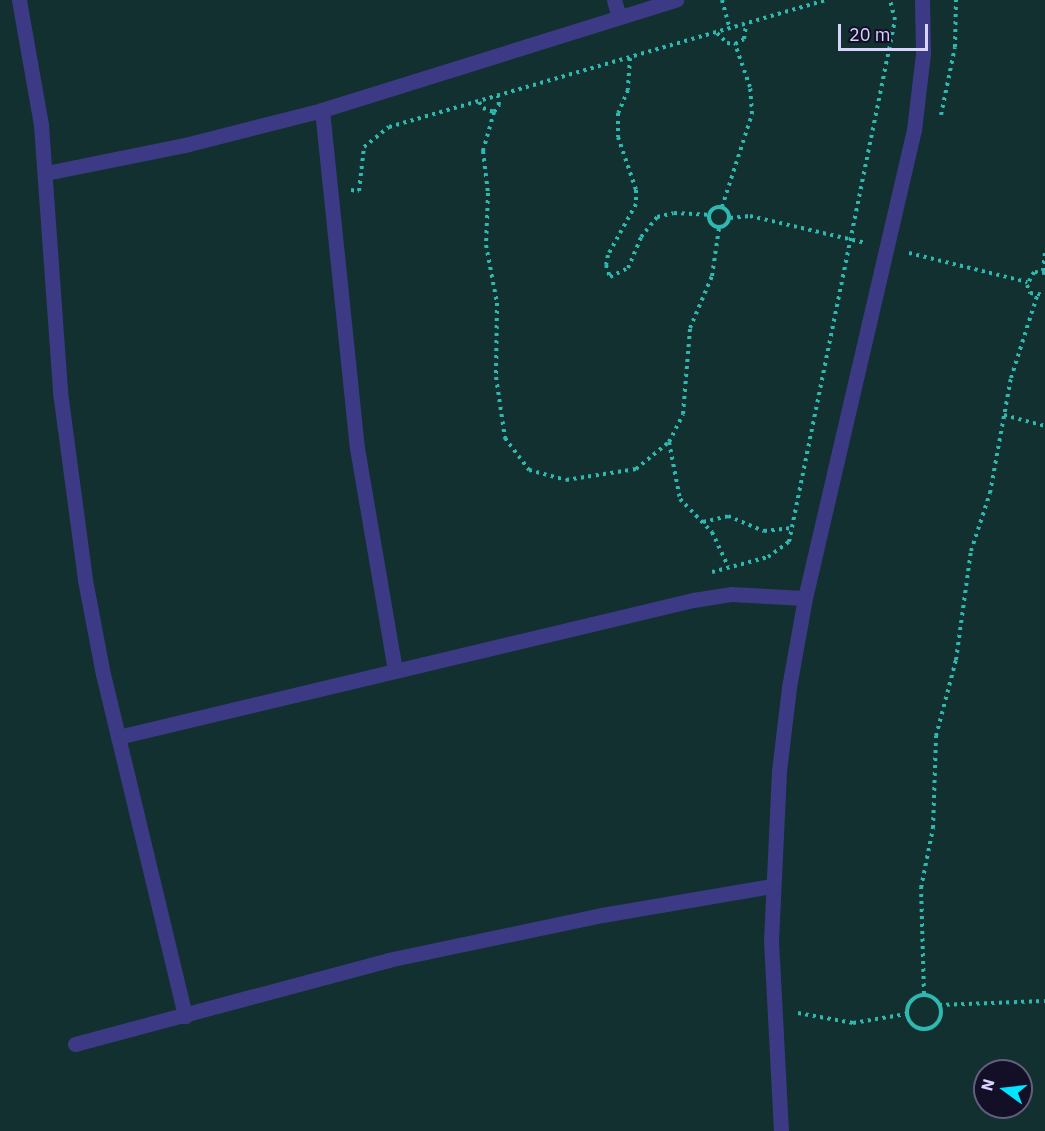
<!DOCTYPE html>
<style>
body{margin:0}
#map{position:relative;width:1045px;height:1131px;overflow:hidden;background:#130f26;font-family:"IBM Plex Sans",sans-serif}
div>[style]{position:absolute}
.green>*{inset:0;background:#12302f}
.path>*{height:4px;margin-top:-2px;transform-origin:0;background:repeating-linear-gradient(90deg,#2fb8b0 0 3px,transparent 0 7.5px)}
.path>.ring{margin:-2px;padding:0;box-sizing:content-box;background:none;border:4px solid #2fb8b0;border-radius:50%}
.street>*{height:15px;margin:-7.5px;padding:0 7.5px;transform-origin:7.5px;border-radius:7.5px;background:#3d3a85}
span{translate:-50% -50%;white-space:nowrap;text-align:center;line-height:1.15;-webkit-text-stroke:6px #130f26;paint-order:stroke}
.north{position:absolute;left:973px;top:1059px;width:60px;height:60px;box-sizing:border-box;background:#130f26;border:2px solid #625e7d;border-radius:50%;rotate:285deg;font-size:16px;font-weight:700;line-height:24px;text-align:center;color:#d9d4ff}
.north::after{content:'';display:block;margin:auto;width:21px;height:27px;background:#00e5ff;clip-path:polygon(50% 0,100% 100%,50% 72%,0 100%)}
.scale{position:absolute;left:838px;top:24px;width:90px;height:27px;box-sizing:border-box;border:3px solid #d9d4ff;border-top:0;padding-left:8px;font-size:18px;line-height:21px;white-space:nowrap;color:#d9d4ff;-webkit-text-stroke:4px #130f26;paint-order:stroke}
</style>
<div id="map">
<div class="green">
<div style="clip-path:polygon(evenodd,0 0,1045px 0,1045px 1131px,0 1131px,0 0,985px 1071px,1021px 1071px,1021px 1107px,985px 1107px,985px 1071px)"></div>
</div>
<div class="path">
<div style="left:722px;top:0;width:30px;rotate:75deg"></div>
<div style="left:717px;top:33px;width:14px;rotate:45deg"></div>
<div style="left:727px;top:43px;width:8px;rotate:7deg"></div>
<div style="left:735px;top:44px;width:10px;rotate:-29deg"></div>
<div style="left:744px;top:39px;width:14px;rotate:-82deg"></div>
<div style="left:630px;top:58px;width:32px;rotate:94deg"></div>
<div style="left:628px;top:90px;width:25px;rotate:113deg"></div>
<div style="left:618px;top:113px;width:24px;rotate:90deg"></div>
<div style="left:618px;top:137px;width:56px;rotate:71.2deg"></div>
<div style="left:636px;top:190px;width:14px;rotate:90deg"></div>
<div style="left:636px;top:204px;width:58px;rotate:118.8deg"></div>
<div style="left:608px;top:255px;width:10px;rotate:101deg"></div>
<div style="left:606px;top:265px;width:13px;rotate:72deg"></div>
<div style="left:610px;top:277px;width:20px;rotate:-27deg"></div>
<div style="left:628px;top:268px;width:34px;rotate:-67deg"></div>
<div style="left:641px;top:237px;width:26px;rotate:-51deg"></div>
<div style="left:657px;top:217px;width:17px;rotate:-13deg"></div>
<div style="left:674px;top:213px;width:35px;rotate:3deg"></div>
<div style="left:479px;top:102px;width:7px;rotate:56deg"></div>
<div style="left:483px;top:108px;width:12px;rotate:20deg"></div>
<div style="left:494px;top:112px;width:9px;rotate:-54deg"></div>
<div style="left:499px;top:105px;width:9px;rotate:-96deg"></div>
<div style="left:494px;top:112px;width:41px;rotate:105.8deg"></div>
<div style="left:483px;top:151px;width:42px;rotate:83.2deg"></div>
<div style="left:488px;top:193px;width:52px;rotate:92.2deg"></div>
<div style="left:486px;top:245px;width:59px;rotate:79.3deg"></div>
<div style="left:497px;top:303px;width:74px;rotate:90.8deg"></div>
<div style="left:496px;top:377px;width:62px;rotate:81.6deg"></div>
<div style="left:505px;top:438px;width:40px;rotate:53deg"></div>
<div style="left:529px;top:470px;width:38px;rotate:15deg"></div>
<div style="left:566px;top:480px;width:71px;rotate:-8.9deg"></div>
<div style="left:636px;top:469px;width:43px;rotate:-39.3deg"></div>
<div style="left:669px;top:442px;width:31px;rotate:-63deg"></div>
<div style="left:683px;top:414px;width:86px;rotate:-85.3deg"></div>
<div style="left:690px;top:328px;width:56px;rotate:-67.1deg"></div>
<div style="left:712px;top:276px;width:49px;rotate:-81.7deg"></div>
<div style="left:941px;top:115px;width:69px;rotate:-78.4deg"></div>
<div style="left:955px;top:47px;width:47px;rotate:-88.8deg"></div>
<div style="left:351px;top:190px;width:8px;rotate:7deg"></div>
<div style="left:359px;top:191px;width:44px;rotate:-83.5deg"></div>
<div style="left:364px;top:147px;width:32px;rotate:-39deg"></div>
<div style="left:389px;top:127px;width:456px;rotate:-16.2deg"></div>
<div class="ring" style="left:709px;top:207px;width:16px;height:16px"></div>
<div style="left:722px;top:207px;width:98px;rotate:-72.1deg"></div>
<div style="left:752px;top:114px;width:27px;rotate:-94deg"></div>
<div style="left:750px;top:87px;width:46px;rotate:-109.2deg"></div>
<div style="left:730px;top:218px;width:20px;rotate:-6deg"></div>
<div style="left:750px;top:216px;width:119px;rotate:13.1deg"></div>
<div style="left:909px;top:253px;width:122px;rotate:13.8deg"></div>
<div style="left:1043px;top:271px;width:20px;rotate:-84deg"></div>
<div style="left:1045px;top:273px;width:11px;rotate:-175deg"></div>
<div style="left:1034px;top:272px;width:15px;rotate:118deg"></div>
<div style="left:1027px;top:285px;width:9px;rotate:69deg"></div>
<div style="left:1030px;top:293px;width:15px;rotate:8deg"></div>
<div style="left:1004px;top:415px;width:42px;rotate:15deg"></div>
<div style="left:669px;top:442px;width:58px;rotate:79.1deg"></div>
<div style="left:680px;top:499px;width:46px;rotate:45.9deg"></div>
<div style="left:712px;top:532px;width:38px;rotate:65deg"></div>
<div style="left:703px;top:522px;width:26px;rotate:-13deg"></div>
<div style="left:728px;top:516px;width:39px;rotate:23deg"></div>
<div style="left:764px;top:531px;width:28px;rotate:-6deg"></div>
<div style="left:712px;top:572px;width:58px;rotate:-15deg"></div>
<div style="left:768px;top:557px;width:26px;rotate:-36deg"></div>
<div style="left:789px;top:542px;width:533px;rotate:-78.52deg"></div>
<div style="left:895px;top:20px;width:21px;rotate:-104deg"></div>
<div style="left:924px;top:994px;width:106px;rotate:-91.6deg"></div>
<div style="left:921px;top:888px;width:61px;rotate:-78.7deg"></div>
<div style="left:933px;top:828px;width:92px;rotate:-88.1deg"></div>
<div style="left:936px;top:736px;width:79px;rotate:-75.3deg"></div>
<div style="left:956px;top:660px;width:110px;rotate:-82.2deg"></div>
<div style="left:971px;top:551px;width:61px;rotate:-71.9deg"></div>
<div style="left:990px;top:493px;width:117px;rotate:-79.7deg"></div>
<div style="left:1011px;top:378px;width:86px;rotate:-72.4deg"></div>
<div class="ring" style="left:907px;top:995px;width:30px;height:30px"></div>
<div style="left:939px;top:1005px;width:106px;rotate:-2.2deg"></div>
<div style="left:798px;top:1013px;width:56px;rotate:10.3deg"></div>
<div style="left:853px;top:1023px;width:54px;rotate:-9.6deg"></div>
</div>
<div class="street">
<div style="left:19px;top:0;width:127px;rotate:80deg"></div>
<div style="left:41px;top:125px;width:268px;rotate:85.9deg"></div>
<div style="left:60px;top:392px;width:190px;rotate:82.4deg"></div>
<div style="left:85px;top:580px;width:96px;rotate:79.2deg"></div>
<div style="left:103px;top:674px;width:352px;rotate:76.5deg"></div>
<div style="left:614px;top:0;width:17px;rotate:73deg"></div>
<div style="left:322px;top:110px;width:340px;rotate:84.1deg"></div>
<div style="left:357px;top:448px;width:225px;rotate:80.3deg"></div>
<div style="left:46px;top:173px;width:142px;rotate:-11.4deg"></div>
<div style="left:185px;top:145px;width:141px;rotate:-14.3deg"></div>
<div style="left:322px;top:110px;width:371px;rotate:-17.3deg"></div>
<div style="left:118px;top:737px;width:591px;rotate:-13.4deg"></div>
<div style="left:693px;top:600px;width:38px;rotate:-9deg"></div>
<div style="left:731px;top:594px;width:74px;rotate:3.1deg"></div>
<div style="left:75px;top:1044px;width:324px;rotate:-15deg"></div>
<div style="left:388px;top:960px;width:219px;rotate:-11.9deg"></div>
<div style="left:602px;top:915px;width:172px;rotate:-9.7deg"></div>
<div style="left:781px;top:1131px;width:190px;rotate:-93deg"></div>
<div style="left:771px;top:941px;width:170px;rotate:-87.3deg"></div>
<div style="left:779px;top:771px;width:85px;rotate:-83.2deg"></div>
<div style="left:789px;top:687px;width:90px;rotate:-79.8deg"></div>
<div style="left:805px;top:598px;width:481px;rotate:-76.9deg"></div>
<div style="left:914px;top:130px;width:78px;rotate:-83.3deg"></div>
<div style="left:923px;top:53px;width:53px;rotate:-91.1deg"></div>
</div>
<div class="north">N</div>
<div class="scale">20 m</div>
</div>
